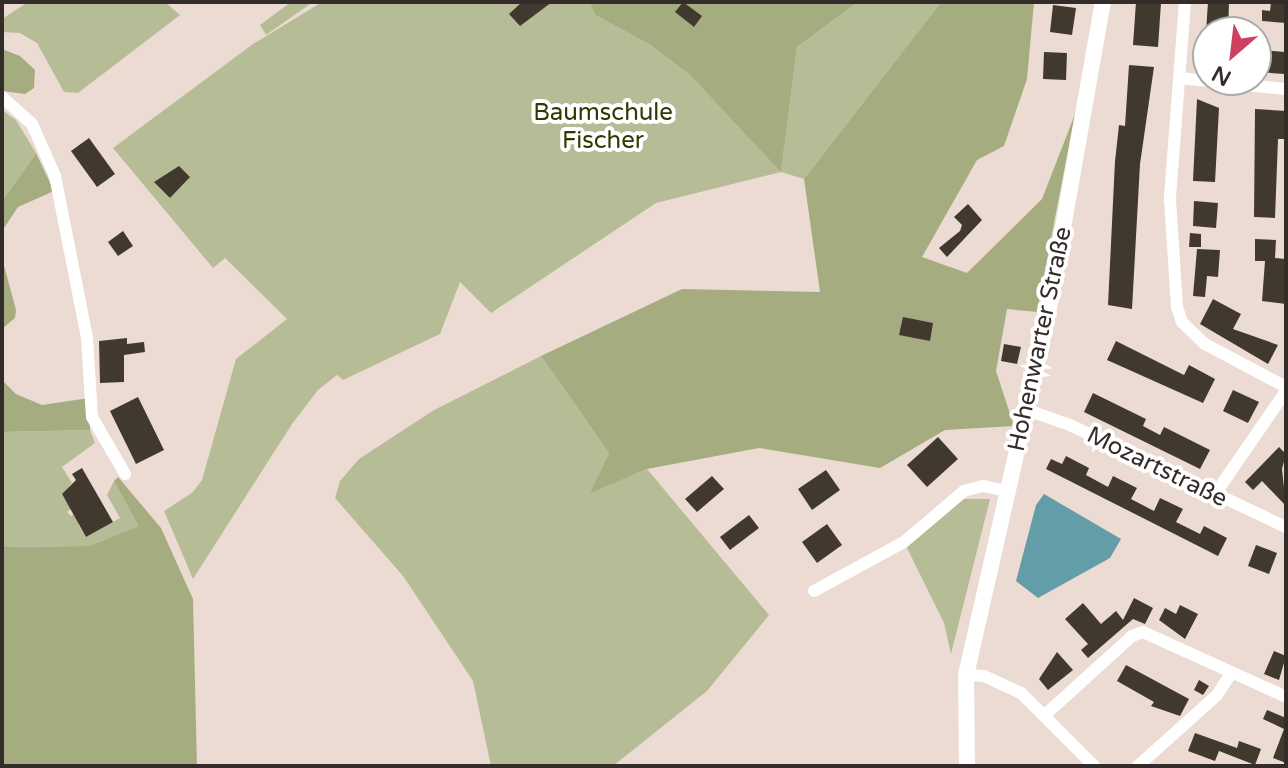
<!DOCTYPE html>
<meta charset="utf-8">
<style>
body{margin:0}
#map{position:relative;width:1288px;height:768px;overflow:hidden;background:#ecdbd3;font-family:"Varela Round",sans-serif}
div>[style]{position:absolute}
.green>*{inset:0;background:#b6bd96}
.forest>*{inset:0;background:#a5ad80}
.water>*{inset:0;background:#629da8}
.building>*{inset:0;background:#41392e}
.minor>*{height:12px;margin:-6px;padding:0 6px;transform-origin:6px;border-radius:6px;background:#fff}
.tertiary>*{height:16px;margin:-8px;padding:0 8px;transform-origin:8px;border-radius:8px;background:#fff}
span{translate:-50% -50%;white-space:nowrap;text-align:center;line-height:1.15;-webkit-text-stroke:8px #fff;paint-order:stroke}
.park-label{font-size:24px;color:#323900}
.street-label{font-size:24px;color:#332c2a}
.frame{position:absolute;inset:0;border:4px solid #332c2a;pointer-events:none}
.north{position:absolute;left:1192px;top:16px;width:80px;height:80px;box-sizing:border-box;background:#fff;border:2px solid #adabaa;border-radius:50%;rotate:208deg;font-size:22px;font-weight:700;line-height:32px;text-align:center;color:#332c2a}
.north::after{content:'';display:block;margin:auto;width:28px;height:36px;background:#d04062;clip-path:polygon(50% 0,100% 100%,50% 72%,0 100%)}
</style>
<div id="map">
<div class="green">
<div style="clip-path:polygon(28px 2px,165px 2px,180px 15px,78px 93px,64px 92px,37px 43px,20px 33px,2px 32px,2px 19px)"></div>
<div style="clip-path:polygon(291px 2px,313px 2px,266px 35px,260px 25px)"></div>
<div style="clip-path:polygon(322px 2px,589px 2px,595px 15px,649px 44px,690px 75px,781px 171px,797px 47px,858px 2px,941px 2px,804px 179px,781px 172px,656px 203px,491px 313px,460px 282px,440px 334px,343px 380px,337px 375px,318px 390px,292px 424px,193px 579px,164px 511px,193px 492px,202px 480px,236px 359px,287px 319px,225px 258px,213px 268px,113px 148px,253px 44px)"></div>
<div style="clip-path:polygon(2px 110px,16px 120px,36px 153px,2px 201px)"></div>
<div style="clip-path:polygon(541px 356px,609px 453px,591px 492px,647px 469px,769px 615px,707px 691px,613px 766px,491px 766px,473px 681px,403px 576px,335px 498px,340px 481px,359px 459px,434px 410px)"></div>
<div style="clip-path:polygon(90px 430px,95px 443px,62px 467px,72px 483px,62px 495px,71px 509px,67px 512px,71px 516px,78px 511px,84px 520px,78px 524px,86px 537px,120px 518px,107px 495px,114px 481px,140px 526px,89px 546px,2px 547px,2px 432px)"></div>
<div style="clip-path:polygon(964px 499px,990px 499px,951px 654px,944px 623px,906px 546px)"></div>
</div>
<div class="forest">
<div style="clip-path:polygon(589px 2px,858px 2px,797px 47px,781px 172px,690px 75px,649px 44px,595px 15px)"></div>
<div style="clip-path:polygon(941px 2px,1034px 2px,1027px 79px,1004px 146px,977px 160px,922px 257px,967px 273px,1042px 199px,1075px 114px,1037px 312px,1007px 309px,996px 371px,1014px 426px,945px 430px,880px 468px,759px 448px,647px 469px,590px 493px,609px 453px,541px 356px,682px 289px,820px 292px,804px 179px)"></div>
<div style="clip-path:polygon(2px 49px,20px 56px,35px 70px,34px 88px,25px 94px,2px 91px)"></div>
<div style="clip-path:polygon(36px 153px,54px 191px,18px 207px,2px 231px,2px 201px)"></div>
<div style="clip-path:polygon(2px 258px,16px 310px,15px 318px,2px 329px)"></div>
<div style="clip-path:polygon(2px 380px,16px 394px,42px 405px,89px 398px,90px 430px,2px 432px)"></div>
<div style="clip-path:polygon(118px 477px,161px 528px,193px 599px,197px 766px,2px 766px,2px 547px,89px 546px,139px 526px,114px 481px)"></div>
</div>
<div class="water">
<div style="clip-path:polygon(1044px 494px,1121px 539px,1110px 558px,1038px 598px,1016px 581px,1036px 505px)"></div>
</div>
<div class="building">
<div style="clip-path:polygon(522px 2px,552px 2px,520px 26px,509px 14px)"></div>
<div style="clip-path:polygon(683px 2px,702px 16px,694px 27px,675px 12px)"></div>
<div style="clip-path:polygon(1136px 2px,1161px 3px,1158px 47px,1133px 45px)"></div>
<div style="clip-path:polygon(1208px 2px,1229px 2px,1228px 32px,1206px 32px)"></div>
<div style="clip-path:polygon(1271px 2px,1286px 2px,1286px 23px,1262px 21px,1262px 10px,1270px 11px)"></div>
<div style="clip-path:polygon(1053px 5px,1076px 8px,1072px 35px,1050px 32px)"></div>
<div style="clip-path:polygon(1259px 50px,1285px 52px,1284px 74px,1257px 72px)"></div>
<div style="clip-path:polygon(1044px 52px,1067px 53px,1066px 80px,1043px 79px)"></div>
<div style="clip-path:polygon(1129px 65px,1154px 67px,1140px 164px,1132px 309px,1108px 305px,1115px 161px,1119px 125px,1125px 126px)"></div>
<div style="clip-path:polygon(1197px 99px,1219px 108px,1215px 182px,1193px 181px)"></div>
<div style="clip-path:polygon(1255px 109px,1286px 111px,1286px 139px,1278px 139px,1275px 218px,1254px 217px)"></div>
<div style="clip-path:polygon(89px 138px,115px 174px,97px 187px,71px 151px)"></div>
<div style="clip-path:polygon(179px 166px,190px 177px,170px 198px,154px 182px)"></div>
<div style="clip-path:polygon(1194px 201px,1218px 203px,1216px 228px,1193px 226px)"></div>
<div style="clip-path:polygon(968px 204px,982px 220px,947px 257px,939px 248px,960px 231px,962px 225px,954px 217px)"></div>
<div style="clip-path:polygon(123px 231px,133px 246px,118px 256px,108px 242px)"></div>
<div style="clip-path:polygon(1190px 233px,1201px 234px,1201px 247px,1189px 247px)"></div>
<div style="clip-path:polygon(1255px 239px,1276px 240px,1275px 258px,1286px 259px,1286px 304px,1262px 301px,1265px 261px,1255px 261px)"></div>
<div style="clip-path:polygon(1197px 249px,1220px 250px,1218px 277px,1207px 276px,1205px 297px,1193px 296px)"></div>
<div style="clip-path:polygon(1213px 299px,1241px 314px,1233px 329px,1278px 345px,1268px 364px,1200px 324px)"></div>
<div style="clip-path:polygon(903px 317px,933px 323px,930px 341px,899px 335px)"></div>
<div style="clip-path:polygon(127px 338px,127px 344px,144px 342px,145px 352px,124px 355px,124px 382px,100px 383px,99px 341px)"></div>
<div style="clip-path:polygon(1116px 341px,1184px 375px,1189px 365px,1215px 379px,1203px 403px,1107px 360px)"></div>
<div style="clip-path:polygon(1004px 344px,1021px 347px,1017px 364px,1001px 361px)"></div>
<div style="clip-path:polygon(1233px 390px,1259px 402px,1248px 423px,1223px 411px)"></div>
<div style="clip-path:polygon(1093px 393px,1146px 419px,1143px 426px,1160px 435px,1164px 427px,1210px 450px,1200px 469px,1084px 412px)"></div>
<div style="clip-path:polygon(138px 397px,164px 450px,136px 464px,110px 411px)"></div>
<div style="clip-path:polygon(938px 437px,958px 459px,927px 487px,907px 465px)"></div>
<div style="clip-path:polygon(1279px 447px,1286px 454px,1282px 469px,1286px 506px,1262px 481px,1253px 490px,1245px 482px)"></div>
<div style="clip-path:polygon(1066px 456px,1089px 468px,1086px 475px,1108px 487px,1113px 476px,1137px 488px,1131px 499px,1154px 511px,1160px 498px,1183px 509px,1176px 522px,1200px 534px,1204px 526px,1227px 538px,1218px 556px,1046px 469px,1051px 459px,1062px 464px)"></div>
<div style="clip-path:polygon(82px 468px,113px 522px,86px 537px,62px 494px,76px 480px,72px 474px)"></div>
<div style="clip-path:polygon(826px 470px,840px 490px,812px 510px,798px 489px)"></div>
<div style="clip-path:polygon(712px 476px,724px 489px,697px 512px,685px 499px)"></div>
<div style="clip-path:polygon(749px 515px,759px 528px,730px 550px,720px 537px)"></div>
<div style="clip-path:polygon(827px 524px,842px 545px,817px 563px,802px 542px)"></div>
<div style="clip-path:polygon(1256px 545px,1277px 553px,1269px 574px,1248px 566px)"></div>
<div style="clip-path:polygon(1134px 598px,1153px 608px,1145px 624px,1133px 619px,1088px 658px,1081px 650px,1088px 644px,1065px 619px,1083px 603px,1101px 624px,1116px 611px,1123px 620px)"></div>
<div style="clip-path:polygon(1180px 605px,1198px 614px,1185px 639px,1159px 620px,1165px 608px,1176px 614px)"></div>
<div style="clip-path:polygon(1274px 651px,1286px 656px,1279px 680px,1264px 674px)"></div>
<div style="clip-path:polygon(1057px 652px,1073px 670px,1048px 690px,1039px 679px)"></div>
<div style="clip-path:polygon(1126px 665px,1189px 699px,1180px 716px,1151px 706px,1154px 702px,1117px 681px)"></div>
<div style="clip-path:polygon(1199px 680px,1209px 686px,1203px 695px,1194px 690px)"></div>
<div style="clip-path:polygon(1267px 710px,1286px 718px,1286px 763px,1273px 758px,1284px 729px,1263px 719px)"></div>
<div style="clip-path:polygon(1195px 733px,1237px 748px,1239px 741px,1261px 749px,1255px 765px,1219px 751px,1215px 761px,1188px 751px)"></div>
</div>
<div class="minor">
<div style="left:1185px;top:2px;width:198px;rotate:94.4deg"></div>
<div style="left:1170px;top:199px;width:108px;rotate:86.3deg"></div>
<div style="left:1177px;top:307px;width:16px;rotate:72deg"></div>
<div style="left:1182px;top:322px;width:32px;rotate:44deg"></div>
<div style="left:1205px;top:344px;width:92px;rotate:28deg"></div>
<div style="left:1179px;top:78px;width:108px;rotate:5.9deg"></div>
<div style="left:2px;top:97px;width:40px;rotate:42deg"></div>
<div style="left:32px;top:124px;width:57px;rotate:66.1deg"></div>
<div style="left:55px;top:176px;width:165px;rotate:78.8deg"></div>
<div style="left:87px;top:338px;width:79px;rotate:86.4deg"></div>
<div style="left:92px;top:417px;width:66px;rotate:59.9deg"></div>
<div style="left:1027px;top:410px;width:46px;rotate:19.2deg"></div>
<div style="left:1070px;top:425px;width:239px;rotate:25.3deg"></div>
<div style="left:1215px;top:494px;width:125px;rotate:-55.4deg"></div>
<div style="left:814px;top:591px;width:102px;rotate:-28.6deg"></div>
<div style="left:904px;top:542px;width:79px;rotate:-40.4deg"></div>
<div style="left:964px;top:491px;width:20px;rotate:-15deg"></div>
<div style="left:983px;top:486px;width:24px;rotate:12deg"></div>
<div style="left:966px;top:675px;width:18px;rotate:3deg"></div>
<div style="left:984px;top:676px;width:41px;rotate:24.7deg"></div>
<div style="left:1021px;top:693px;width:103px;rotate:45deg"></div>
<div style="left:1046px;top:714px;width:116px;rotate:-42.2deg"></div>
<div style="left:1132px;top:636px;width:12px;rotate:-20deg"></div>
<div style="left:1143px;top:632px;width:157px;rotate:24.4deg"></div>
<div style="left:1138px;top:766px;width:106px;rotate:-41.9deg"></div>
<div style="left:1217px;top:695px;width:24px;rotate:-57deg"></div>
</div>
<div class="tertiary">
<div style="left:967px;top:766px;width:91px;rotate:-90.6deg"></div>
<div style="left:966px;top:675px;width:371px;rotate:-77.2deg"></div>
<div style="left:1048px;top:313px;width:316px;rotate:-80deg"></div>
</div>
<div class="park-label">
<span style="left:603px;top:127px">Baumschule<br>Fischer</span>
</div>
<div class="street-label">
<span style="left:1040px;top:339px;rotate:-78deg">Hohenwarter Straße</span>
<span style="left:1157px;top:467px;rotate:26deg">Mozartstraße</span>
</div>
<div class="frame"></div>
<div class="north">N</div>
</div>
